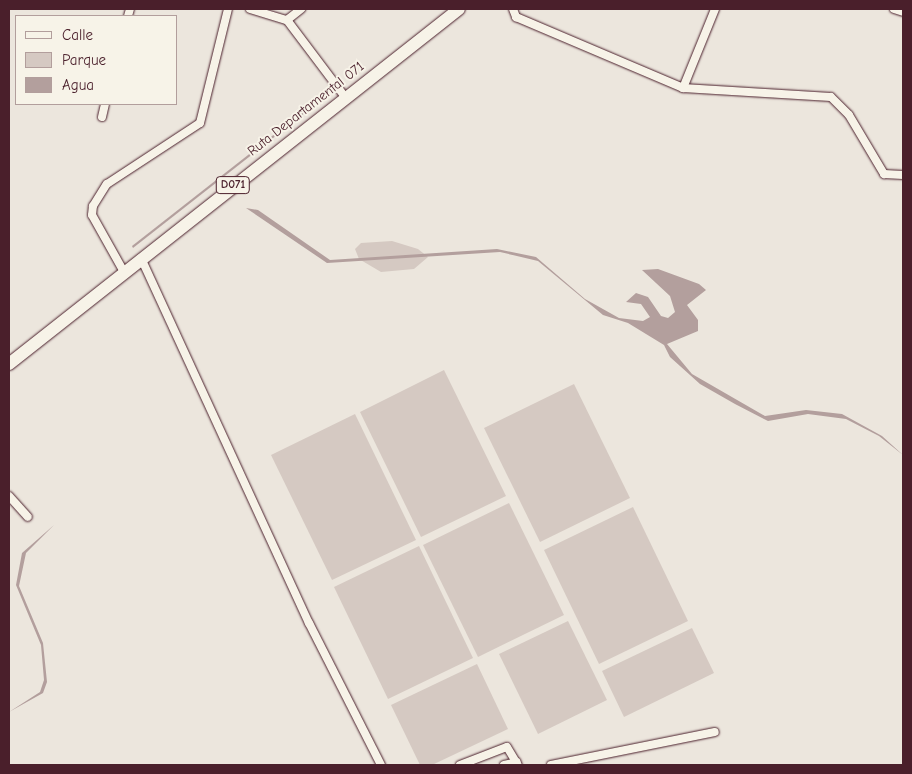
<!DOCTYPE html>
<style>
body{margin:0}
#map{position:relative;width:912px;height:774px;overflow:hidden;background:#ece6dd;font-family:"Comic Neue",sans-serif}
div>[style]{position:absolute}
.green>*{inset:0;background:#d5c9c2}
.water>*{inset:0;background:#b39f9d}
.roads{filter:drop-shadow(0 0 1px #4a1f2b) drop-shadow(0 0 1px #4a1f2b)}
.minor>*{height:8px;margin:-4px;padding:0 4px;transform-origin:4px;border-radius:4px;background:#f7f3e8}
.primary>*{height:12px;margin:-6px;padding:0 6px;transform-origin:6px;border-radius:6px;background:#f7f3e8}
span{translate:-50% -50%;white-space:nowrap;text-align:center;line-height:1.15;-webkit-text-stroke:4px #f7f3e8;paint-order:stroke}
.shield-label span{padding:1px 4px;background:#f7f3e8;border:1px solid;border-radius:4px;-webkit-text-stroke-width:0}
.shield-label{font-size:12px;color:#4a1f2b;font-weight:700}
.street-label{font-size:14px;color:#4a1f2b}
.frame{position:absolute;inset:0;border:10px solid #4a1f2b;pointer-events:none}
.legend{position:absolute;left:15px;top:15px;width:162px;height:90px;box-sizing:border-box;background:#f7f3e8;border:1px solid #b29e9c;margin:0;padding:6px 9px;list-style:none;font-size:15px;color:#4a1f2b}
.legend li{display:flex;align-items:center;gap:10px;height:25px}
.legend b{width:25px;border:1px solid #b29e9c}
</style>
<div id="map">
<div class="green">
<div style="clip-path:polygon(392px 241px,418px 249px,428px 257px,414px 269px,381px 272px,359px 259px,355px 249px,361px 243px)"></div>
<div style="clip-path:polygon(444px 370px,506px 496px,421px 537px,360px 412px)"></div>
<div style="clip-path:polygon(574px 384px,630px 498px,540px 542px,484px 428px)"></div>
<div style="clip-path:polygon(355px 414px,416px 540px,332px 580px,271px 455px)"></div>
<div style="clip-path:polygon(509px 503px,564px 615px,478px 657px,423px 545px)"></div>
<div style="clip-path:polygon(633px 507px,688px 621px,599px 664px,544px 550px)"></div>
<div style="clip-path:polygon(419px 546px,473px 658px,388px 699px,334px 587px)"></div>
<div style="clip-path:polygon(568px 621px,607px 700px,538px 734px,499px 654px)"></div>
<div style="clip-path:polygon(692px 628px,714px 673px,624px 717px,602px 671px)"></div>
<div style="clip-path:polygon(477px 664px,508px 729px,432px 765px,420px 765px,391px 705px)"></div>
</div>
<div class="water">
<div style="clip-path:polygon(332px 89px,333px 91px,133px 248px,132px 246px)"></div>
<div style="clip-path:polygon(246px 208px,258px 210px,330px 260px,497px 249px,536px 257px,585px 299px,619px 318px,643px 321px,650px 317px,641px 304px,626px 302px,636px 293px,648px 297px,661px 316px,668px 318px,675px 312px,670px 296px,642px 270px,658px 269px,699px 284px,706px 290px,687px 305px,698px 320px,698px 331px,667px 344px,692px 374px,765px 416px,806px 410px,842px 414px,882px 436px,903px 455px,879px 436px,846px 419px,808px 414px,768px 421px,735px 404px,700px 384px,670px 357px,664px 345px,628px 323px,603px 315px,538px 261px,500px 252px,327px 263px)"></div>
<div style="clip-path:polygon(54px 525px,26px 553px,19px 586px,43px 643px,47px 682px,43px 693px,9px 712px,40px 692px,44px 680px,41px 645px,16px 585px,22px 553px)"></div>
</div>
<div class="roads">
<div class="minor">
<div style="left:250px;top:9px;width:39px;rotate:17deg"></div>
<div style="left:287px;top:20px;width:96px;rotate:53deg"></div>
<div style="left:513px;top:9px;width:9px;rotate:69deg"></div>
<div style="left:516px;top:17px;width:181px;rotate:23deg"></div>
<div style="left:683px;top:88px;width:148px;rotate:3.5deg"></div>
<div style="left:831px;top:97px;width:25px;rotate:45deg"></div>
<div style="left:849px;top:115px;width:69px;rotate:59.3deg"></div>
<div style="left:884px;top:174px;width:19px;rotate:3deg"></div>
<div style="left:894px;top:9px;width:9px;rotate:18deg"></div>
<div style="left:128px;top:16px;width:7px;rotate:-74deg"></div>
<div style="left:287px;top:20px;width:18px;rotate:-38deg"></div>
<div style="left:683px;top:88px;width:85px;rotate:-67.9deg"></div>
<div style="left:102px;top:117px;width:13px;rotate:-77deg"></div>
<div style="left:141px;top:258px;width:402px;rotate:65.3deg"></div>
<div style="left:309px;top:623px;width:159px;rotate:63.1deg"></div>
<div style="left:124px;top:272px;width:65px;rotate:-119.3deg"></div>
<div style="left:92px;top:215px;width:9px;rotate:-84deg"></div>
<div style="left:93px;top:206px;width:26px;rotate:-58deg"></div>
<div style="left:107px;top:184px;width:111px;rotate:-33.3deg"></div>
<div style="left:200px;top:123px;width:117px;rotate:-76.2deg"></div>
<div style="left:9px;top:496px;width:28px;rotate:48deg"></div>
<div style="left:460px;top:765px;width:50px;rotate:-21deg"></div>
<div style="left:507px;top:747px;width:21px;rotate:59deg"></div>
<div style="left:504px;top:765px;width:13px;rotate:-13deg"></div>
<div style="left:551px;top:765px;width:167px;rotate:-11.4deg"></div>
</div>
<div class="primary">
<div style="left:9px;top:364px;width:573px;rotate:-38.27deg"></div>
</div>
</div>
<div class="shield-label">
<span style="left:233px;top:185px">D071</span>
</div>
<div class="street-label">
<span style="left:306px;top:109px;rotate:-38deg">Ruta Departamental 071</span>
</div>
<div class="frame"></div>
<ul class="legend">
<li><b style="height:6px;background:#f7f3e8"></b>Calle</li>
<li><b style="height:14px;background:#d5c9c2"></b>Parque</li>
<li><b style="height:14px;background:#b39f9d"></b>Agua</li>
</ul>
</div>
